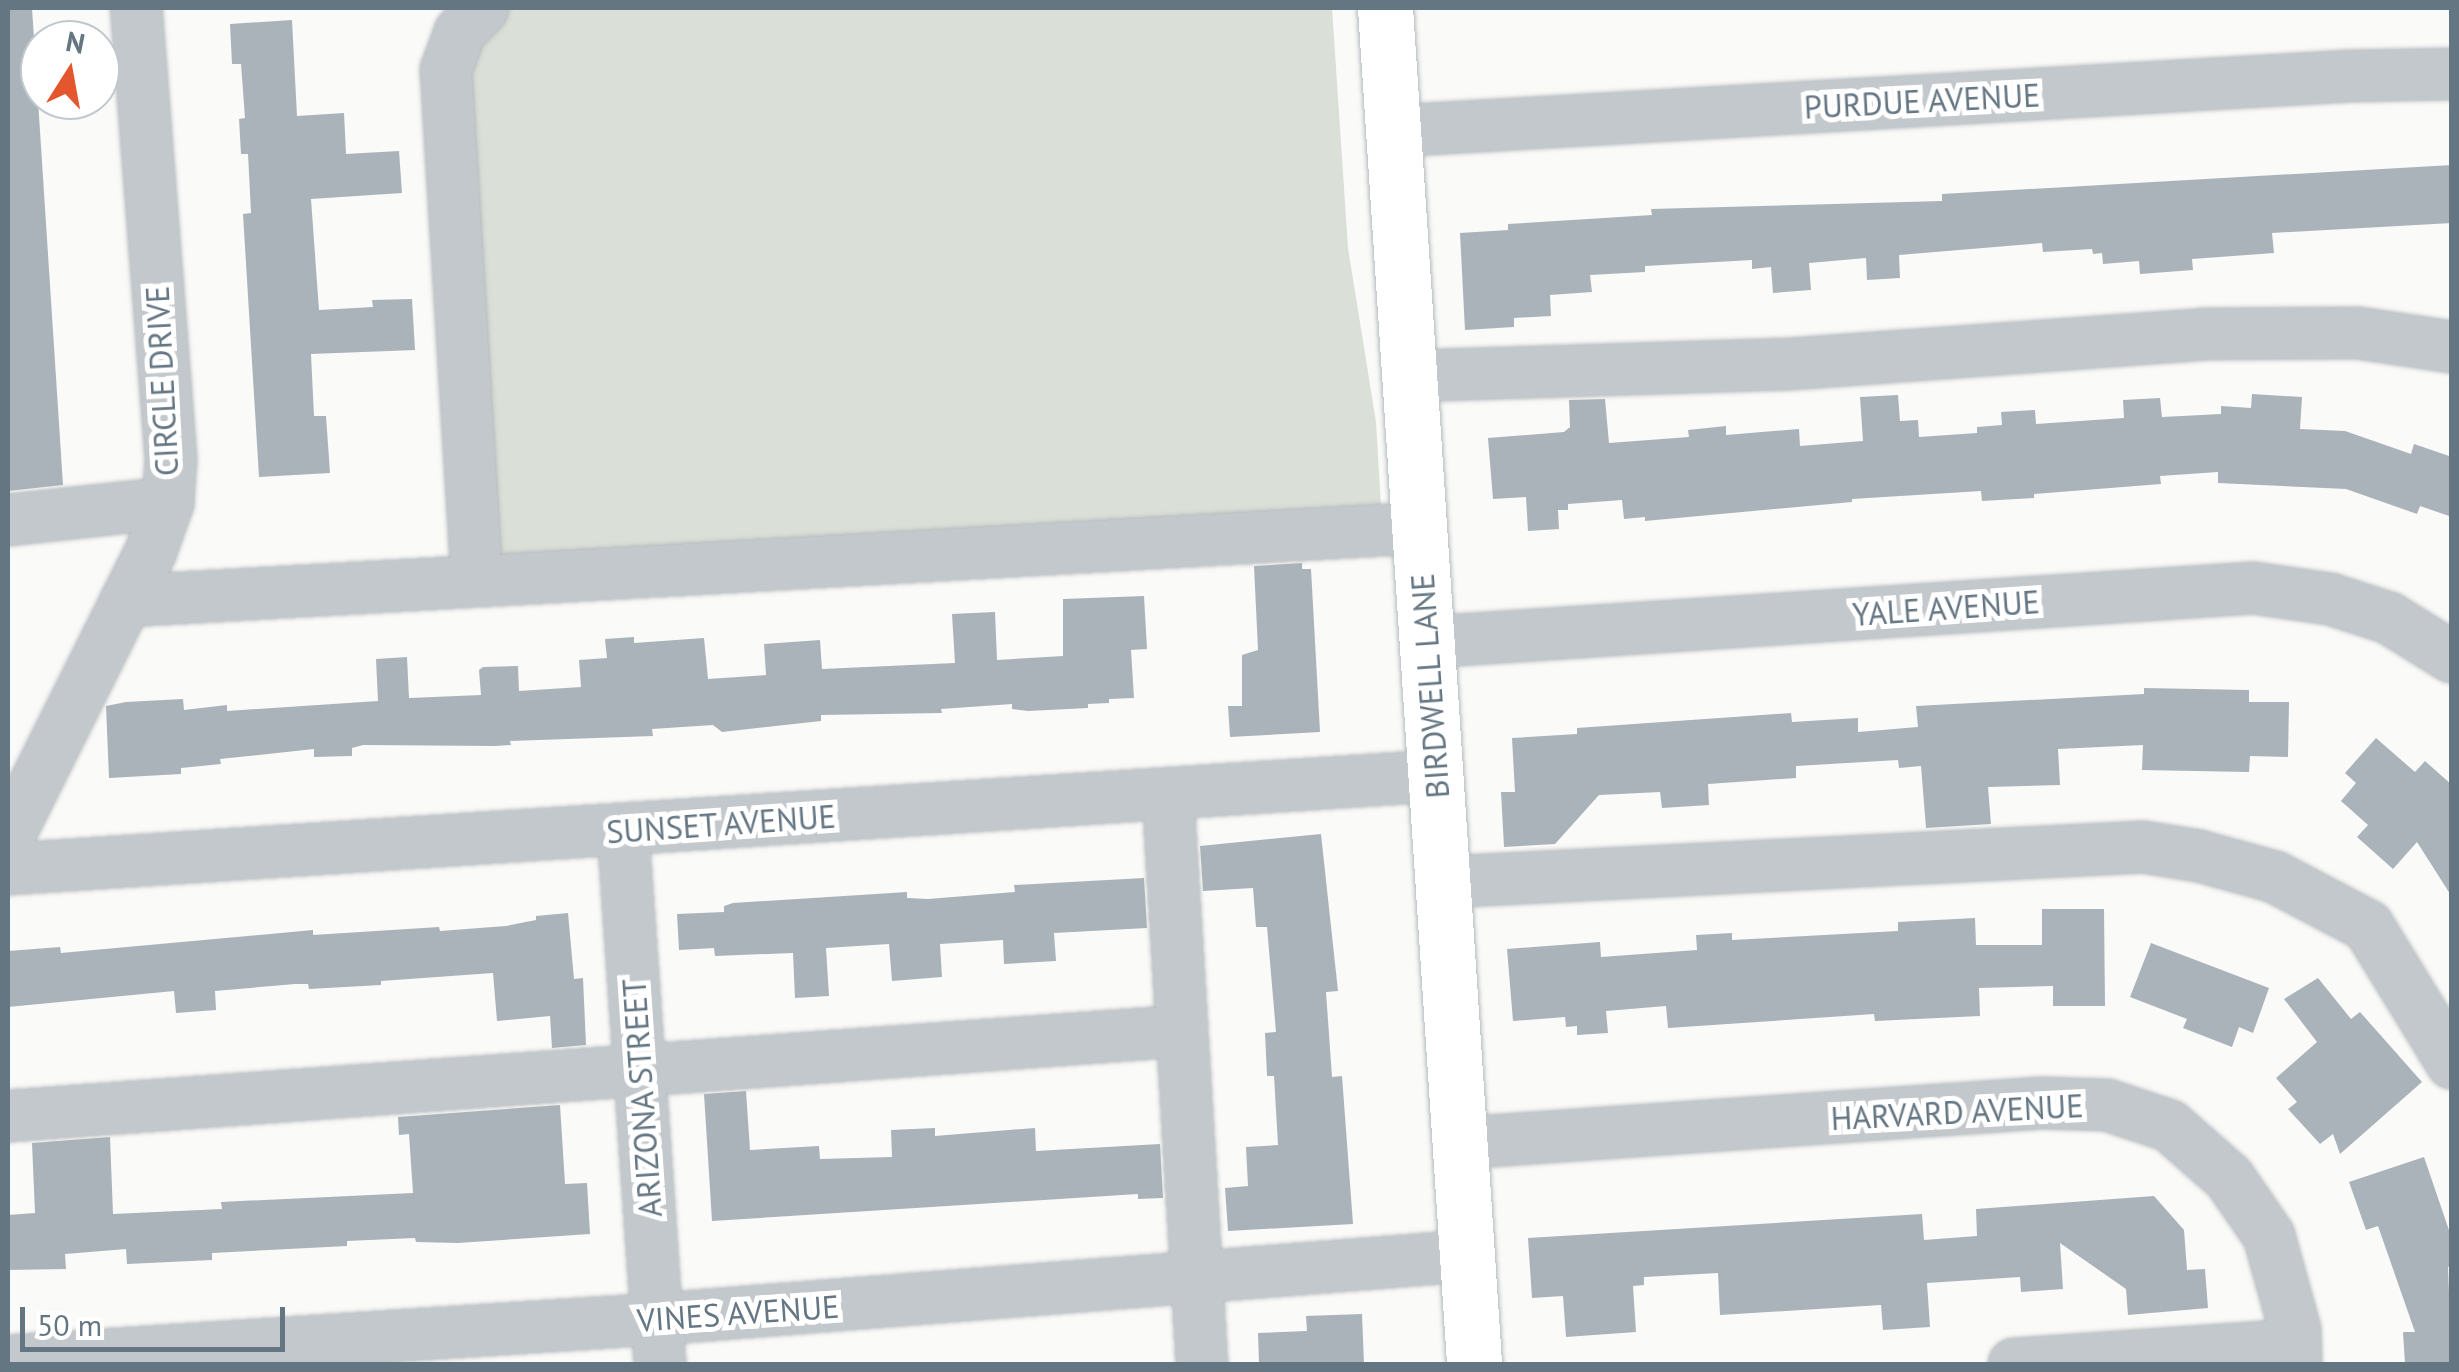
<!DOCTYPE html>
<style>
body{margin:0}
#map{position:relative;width:2459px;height:1372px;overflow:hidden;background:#fafaf8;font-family:"PT Sans",sans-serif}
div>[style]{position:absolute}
.green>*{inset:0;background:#dadfd7}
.building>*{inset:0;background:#aab3b9}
.roads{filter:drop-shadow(0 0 2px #b5babe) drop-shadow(0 0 2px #b5babe)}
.minor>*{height:50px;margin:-25px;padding:0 25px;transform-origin:25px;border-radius:25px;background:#c3c8cc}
.major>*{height:55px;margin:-27.5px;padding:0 27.5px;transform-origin:27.5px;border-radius:27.5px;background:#fff}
span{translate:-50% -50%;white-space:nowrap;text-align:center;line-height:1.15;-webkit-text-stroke:10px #fff;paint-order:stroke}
.street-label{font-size:32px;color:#657683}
.frame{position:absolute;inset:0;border:10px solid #657683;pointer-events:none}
.north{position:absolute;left:20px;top:20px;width:100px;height:100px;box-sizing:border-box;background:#fff;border:2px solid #c1c8cd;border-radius:50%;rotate:11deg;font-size:28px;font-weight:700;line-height:40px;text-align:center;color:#657683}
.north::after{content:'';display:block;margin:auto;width:35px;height:45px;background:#e4572e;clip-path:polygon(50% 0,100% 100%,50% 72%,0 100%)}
.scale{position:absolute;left:20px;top:1307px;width:265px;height:45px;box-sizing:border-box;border:5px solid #657683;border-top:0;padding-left:12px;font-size:30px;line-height:35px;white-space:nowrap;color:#657683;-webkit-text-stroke:8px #fff;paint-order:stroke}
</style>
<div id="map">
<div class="green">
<div style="clip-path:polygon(503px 8px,1332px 8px,1348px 248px,1376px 422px,1382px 524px,503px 563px,486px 536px,462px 75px)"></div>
</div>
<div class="building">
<div style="clip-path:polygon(8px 8px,32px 8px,63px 485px,8px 491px)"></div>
<div style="clip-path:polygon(292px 20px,297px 116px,344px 113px,346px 154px,399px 151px,402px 193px,311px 199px,319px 310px,373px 307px,372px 300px,412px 299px,415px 350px,311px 354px,314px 416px,326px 416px,330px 473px,259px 477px,243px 214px,251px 213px,248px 154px,241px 154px,239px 119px,245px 118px,241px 64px,232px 64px,230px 24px)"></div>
<div style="clip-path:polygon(2452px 165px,2452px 223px,2272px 233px,2274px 253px,2192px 259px,2193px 270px,2140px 274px,2139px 261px,2103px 264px,2102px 253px,2093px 254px,2092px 249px,2043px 252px,2042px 243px,1899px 255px,1900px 278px,1867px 280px,1866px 258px,1809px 263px,1811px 290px,1773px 293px,1771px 267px,1752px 269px,1752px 260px,1645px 266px,1645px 272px,1590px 275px,1592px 292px,1550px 295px,1551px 316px,1514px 318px,1514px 327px,1465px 330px,1460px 233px,1508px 230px,1508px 224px,1652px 215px,1651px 209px,1942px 201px,1942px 194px)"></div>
<div style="clip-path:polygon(2252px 394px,2302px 397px,2300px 429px,2345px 431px,2411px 454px,2414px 444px,2452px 457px,2452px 517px,2420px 506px,2417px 514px,2346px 489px,2218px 483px,2218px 472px,2160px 476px,2161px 484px,2034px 494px,2034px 498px,1982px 501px,1981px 491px,1852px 499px,1852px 502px,1645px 521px,1645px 517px,1624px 519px,1622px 500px,1568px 504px,1568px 510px,1558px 510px,1559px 529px,1528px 531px,1526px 497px,1493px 499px,1488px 438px,1564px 432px,1570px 427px,1569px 400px,1605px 399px,1609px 443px,1689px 437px,1688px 430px,1726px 426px,1726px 435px,1799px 429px,1800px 446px,1863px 441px,1860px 397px,1898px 395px,1900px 421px,1918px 420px,1919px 437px,1977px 433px,1977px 427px,2002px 425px,2001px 412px,2035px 410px,2036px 424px,2124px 418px,2123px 400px,2160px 398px,2162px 417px,2221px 414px,2221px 406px,2251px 408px)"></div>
<div style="clip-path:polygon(1302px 563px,1302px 569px,1311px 569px,1320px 732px,1230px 737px,1228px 706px,1242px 706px,1242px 655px,1258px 650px,1254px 566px)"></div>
<div style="clip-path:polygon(1144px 596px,1147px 649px,1131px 650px,1134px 698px,1109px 699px,1109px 703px,1088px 704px,1088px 708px,1028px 711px,1012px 709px,1012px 704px,941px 709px,942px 713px,821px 715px,821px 721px,722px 732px,713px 725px,652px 729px,653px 736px,510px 741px,511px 745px,495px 746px,363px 745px,352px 748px,352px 756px,314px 757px,314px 749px,220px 759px,221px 764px,181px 768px,181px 774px,109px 778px,106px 706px,126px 702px,183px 699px,184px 710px,227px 705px,227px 711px,378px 701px,376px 659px,407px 657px,409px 698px,481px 695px,479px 670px,483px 667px,518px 666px,519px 691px,581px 687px,579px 660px,607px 658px,605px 639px,634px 637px,634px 643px,704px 638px,708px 679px,766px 675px,764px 644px,820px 640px,822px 669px,955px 663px,952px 614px,995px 612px,997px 660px,1063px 656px,1063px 599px)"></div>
<div style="clip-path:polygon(2144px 688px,2249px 690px,2249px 702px,2289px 702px,2288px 757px,2250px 756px,2249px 772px,2142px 770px,2143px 745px,2058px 749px,2060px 785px,1988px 787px,1991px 824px,1926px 828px,1921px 766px,1899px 768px,1898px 760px,1796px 766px,1796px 778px,1708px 784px,1709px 805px,1662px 808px,1660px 792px,1599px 795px,1555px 844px,1504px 847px,1501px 792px,1515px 792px,1512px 738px,1577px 734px,1577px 728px,1791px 713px,1792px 722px,1858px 718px,1858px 732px,1918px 727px,1916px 706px,2144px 694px)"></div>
<div style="clip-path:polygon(2376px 738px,2415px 772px,2425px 761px,2452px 785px,2452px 897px,2417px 842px,2393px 869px,2357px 837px,2368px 825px,2341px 801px,2356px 783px,2345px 773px)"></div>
<div style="clip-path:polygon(1321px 834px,1338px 991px,1326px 992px,1332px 1077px,1342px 1076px,1353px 1224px,1228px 1231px,1225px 1188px,1248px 1186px,1246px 1147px,1278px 1145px,1274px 1076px,1267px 1076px,1265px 1033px,1276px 1032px,1267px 927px,1256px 927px,1253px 888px,1203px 891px,1200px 846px)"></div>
<div style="clip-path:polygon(1144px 878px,1147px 928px,1054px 933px,1056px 961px,1004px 964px,1003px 940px,940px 944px,942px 977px,892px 981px,889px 944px,826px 948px,829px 996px,795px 998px,793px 953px,715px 956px,714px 948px,679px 950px,677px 914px,724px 912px,724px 906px,733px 903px,907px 892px,907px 898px,928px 899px,1015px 892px,1014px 885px)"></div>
<div style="clip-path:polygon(2042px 909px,2104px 909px,2105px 1006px,2053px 1006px,2053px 986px,1979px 988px,1980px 1016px,1875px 1021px,1874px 1014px,1668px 1028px,1666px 1006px,1606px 1011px,1608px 1033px,1577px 1035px,1577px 1026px,1566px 1027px,1565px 1017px,1513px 1021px,1507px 949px,1600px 942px,1601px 957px,1697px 950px,1696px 935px,1732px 933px,1732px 940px,1898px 931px,1898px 922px,1975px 918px,1976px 945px,2042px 945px)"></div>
<div style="clip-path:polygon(568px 913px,574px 979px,583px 978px,586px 1045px,552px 1048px,550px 1016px,497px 1021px,493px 973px,381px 981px,381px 985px,309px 989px,308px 984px,295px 984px,215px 991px,216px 1010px,176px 1013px,174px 991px,8px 1007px,8px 951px,60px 947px,61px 953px,313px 930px,313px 935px,439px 927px,440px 931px,506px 926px,536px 920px,536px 916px)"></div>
<div style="clip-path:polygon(2151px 943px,2269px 988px,2253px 1033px,2239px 1027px,2232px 1047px,2183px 1028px,2187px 1019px,2130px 997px)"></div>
<div style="clip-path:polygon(2318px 978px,2351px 1019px,2360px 1012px,2422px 1082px,2340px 1154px,2333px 1134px,2320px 1144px,2288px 1109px,2297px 1102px,2276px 1078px,2317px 1042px,2284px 999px)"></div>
<div style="clip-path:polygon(746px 1091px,750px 1150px,819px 1146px,820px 1159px,892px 1157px,891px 1130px,935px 1128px,935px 1136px,1035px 1128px,1036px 1151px,1160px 1144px,1163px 1198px,1138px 1199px,1138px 1194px,712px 1221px,704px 1094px)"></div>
<div style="clip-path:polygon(560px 1105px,565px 1184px,587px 1183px,590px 1234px,458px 1243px,416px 1242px,415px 1238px,347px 1241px,347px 1246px,212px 1253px,212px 1260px,127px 1264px,126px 1249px,65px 1254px,66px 1269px,8px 1270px,8px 1215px,35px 1213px,32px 1143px,110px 1137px,113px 1214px,222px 1209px,221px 1202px,413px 1193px,409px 1134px,399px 1135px,398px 1117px)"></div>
<div style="clip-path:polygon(2424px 1157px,2452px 1239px,2452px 1266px,2448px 1267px,2452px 1364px,2405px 1364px,2403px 1332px,2415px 1332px,2378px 1226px,2366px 1230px,2349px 1182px)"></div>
<div style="clip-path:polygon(2154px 1196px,2184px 1230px,2187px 1270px,2205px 1269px,2208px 1308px,2128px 1315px,2126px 1289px,2060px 1243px,2063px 1289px,2021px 1292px,2020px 1277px,1927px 1283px,1930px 1327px,1883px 1330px,1881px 1305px,1720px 1315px,1718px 1273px,1644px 1277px,1644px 1285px,1633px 1286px,1636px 1332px,1566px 1337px,1563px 1296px,1532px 1298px,1528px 1238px,1922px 1214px,1924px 1240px,1977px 1236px,1976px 1209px)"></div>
<div style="clip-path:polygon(1362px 1314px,1364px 1364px,1259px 1364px,1258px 1333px,1307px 1331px,1306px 1316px)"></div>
</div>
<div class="roads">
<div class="minor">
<div style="left:1393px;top:131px;width:959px;rotate:-3.29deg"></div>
<div style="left:2350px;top:76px;width:102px;rotate:-1.1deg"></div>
<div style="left:1409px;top:376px;width:381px;rotate:-1.8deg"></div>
<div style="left:1790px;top:364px;width:415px;rotate:-4.1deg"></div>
<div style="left:2204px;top:334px;width:154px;rotate:-0.4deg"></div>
<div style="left:2358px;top:333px;width:95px;rotate:8.5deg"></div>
<div style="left:8px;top:520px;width:161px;rotate:-6.1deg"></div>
<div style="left:477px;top:581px;width:512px;rotate:-93.47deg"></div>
<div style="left:446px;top:70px;width:40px;rotate:-69.8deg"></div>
<div style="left:460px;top:32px;width:33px;rotate:-46deg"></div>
<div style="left:126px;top:601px;width:1295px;rotate:-3.23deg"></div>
<div style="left:1427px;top:642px;width:828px;rotate:-3.74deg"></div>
<div style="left:2253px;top:588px;width:78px;rotate:8.1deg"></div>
<div style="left:2330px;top:599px;width:62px;rotate:17.9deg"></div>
<div style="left:2389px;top:618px;width:74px;rotate:31.8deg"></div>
<div style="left:1168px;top:794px;width:571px;rotate:86.59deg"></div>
<div style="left:623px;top:831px;width:534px;rotate:86.03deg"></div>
<div style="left:8px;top:838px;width:321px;rotate:-63.5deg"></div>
<div style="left:151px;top:551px;width:51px;rotate:-70.5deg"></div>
<div style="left:168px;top:503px;width:44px;rotate:-86.1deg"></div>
<div style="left:171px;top:459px;width:452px;rotate:-94.4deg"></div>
<div style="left:8px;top:869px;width:1430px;rotate:-3.73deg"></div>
<div style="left:1443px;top:882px;width:701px;rotate:-2.86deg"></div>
<div style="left:2143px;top:847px;width:57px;rotate:9.1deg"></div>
<div style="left:2199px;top:856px;width:79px;rotate:15.4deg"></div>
<div style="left:2275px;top:877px;width:105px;rotate:27.8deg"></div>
<div style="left:2368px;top:926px;width:161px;rotate:58.5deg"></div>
<div style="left:8px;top:1116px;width:1176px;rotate:-4.14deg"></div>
<div style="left:1460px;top:1143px;width:583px;rotate:-3.93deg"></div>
<div style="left:2042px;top:1103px;width:65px;rotate:1.8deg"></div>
<div style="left:2107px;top:1105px;width:66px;rotate:18.4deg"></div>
<div style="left:2170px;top:1126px;width:79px;rotate:41.4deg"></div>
<div style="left:2229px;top:1178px;width:70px;rotate:55.4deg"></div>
<div style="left:2269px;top:1236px;width:98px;rotate:74.5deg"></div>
<div style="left:2295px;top:1330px;width:34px;rotate:88deg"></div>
<div style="left:8px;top:1361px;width:650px;rotate:-3.7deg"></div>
<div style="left:657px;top:1319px;width:812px;rotate:-4.45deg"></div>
<div style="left:2014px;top:1364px;width:282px;rotate:-3.9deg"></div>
</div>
<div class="major">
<div style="left:1385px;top:8px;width:1359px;rotate:86.24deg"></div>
</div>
</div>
<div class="street-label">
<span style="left:1922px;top:101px;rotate:-3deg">PURDUE AVENUE</span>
<span style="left:162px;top:381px;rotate:-93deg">CIRCLE DRIVE</span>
<span style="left:1946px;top:608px;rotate:-4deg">YALE AVENUE</span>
<span style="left:1430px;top:686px;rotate:-94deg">BIRDWELL LANE</span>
<span style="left:721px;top:824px;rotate:-4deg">SUNSET AVENUE</span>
<span style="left:642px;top:1098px;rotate:-94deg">ARIZONA STREET</span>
<span style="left:1957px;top:1112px;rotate:-3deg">HARVARD AVENUE</span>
<span style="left:738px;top:1313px;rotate:-4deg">VINES AVENUE</span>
</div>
<div class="frame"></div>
<div class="north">N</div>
<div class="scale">50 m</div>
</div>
